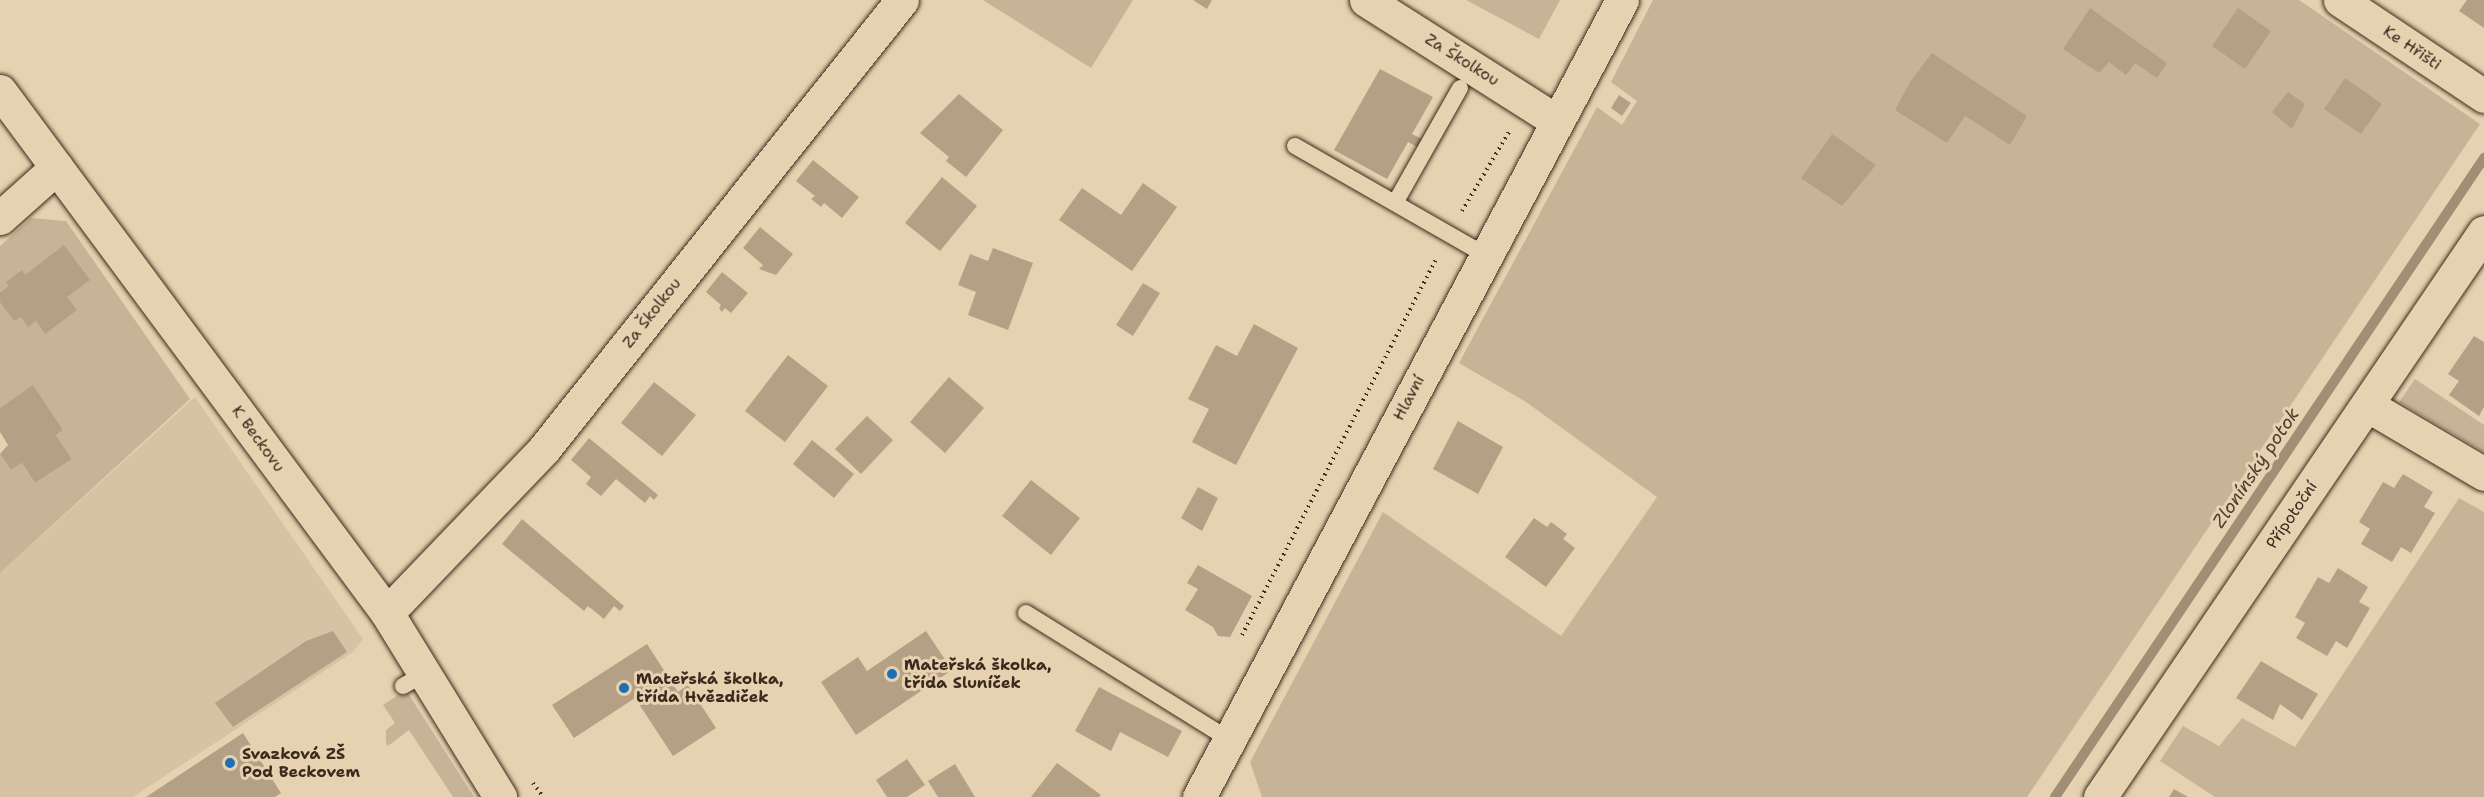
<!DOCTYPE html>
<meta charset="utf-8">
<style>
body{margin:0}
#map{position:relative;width:2484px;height:797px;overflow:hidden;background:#e6d2b0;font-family:"Shantell Sans",sans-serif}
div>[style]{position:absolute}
.built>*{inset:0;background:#d7c3a3}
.green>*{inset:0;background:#c7b496}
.stream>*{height:10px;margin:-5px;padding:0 5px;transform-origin:5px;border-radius:5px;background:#a18e74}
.building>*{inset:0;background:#b4a185}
.path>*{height:4px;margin-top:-2px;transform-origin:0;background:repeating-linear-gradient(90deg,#3b2a1e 0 1.5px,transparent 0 6px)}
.roads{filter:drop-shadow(0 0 2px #3b2a1e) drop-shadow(0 0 2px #3b2a1e)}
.service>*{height:16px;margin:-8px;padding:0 8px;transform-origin:8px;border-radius:8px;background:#e6d2b0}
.minor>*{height:33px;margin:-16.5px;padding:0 16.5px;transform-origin:16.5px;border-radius:16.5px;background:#e6d2b0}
.tertiary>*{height:33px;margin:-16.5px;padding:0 16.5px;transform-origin:16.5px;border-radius:16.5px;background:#e6d2b0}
.dots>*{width:16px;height:16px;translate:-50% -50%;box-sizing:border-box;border:3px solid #e6d2b0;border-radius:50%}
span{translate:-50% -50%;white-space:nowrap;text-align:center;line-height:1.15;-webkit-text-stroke:6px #e6d2b0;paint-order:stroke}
.street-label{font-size:16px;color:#3b2a1e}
.poi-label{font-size:16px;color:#3b2a1e;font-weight:700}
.left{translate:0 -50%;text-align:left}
.water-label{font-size:18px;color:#4f3e2f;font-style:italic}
</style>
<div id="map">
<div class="built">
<div style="clip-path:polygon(195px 397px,363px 639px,353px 652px,133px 797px,0 797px,0 573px)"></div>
</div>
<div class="green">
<div style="clip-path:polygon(983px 0,1133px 0,1091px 68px)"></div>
<div style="clip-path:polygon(1466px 0,1560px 0,1539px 39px)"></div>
<div style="clip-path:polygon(1653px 0,2299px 0,2480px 124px,2027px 797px,1262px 797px,1250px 762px,1383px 512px,1561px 636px,1657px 497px,1526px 402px,1459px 363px,1597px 107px,1622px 125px,1637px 101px,1611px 82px)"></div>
<div style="clip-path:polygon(31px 218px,66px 221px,190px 399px,0 573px,0 454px,11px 470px,22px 463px,35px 483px,72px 459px,56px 435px,63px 430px,33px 386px,0 408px,0 246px)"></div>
<div style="clip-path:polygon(2415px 379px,2484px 425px,2484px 452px,2399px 402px)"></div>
<div style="clip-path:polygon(2459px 498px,2484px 512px,2484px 797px,2215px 797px,2160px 761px,2183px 726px,2219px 746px,2242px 718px,2295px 747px)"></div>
<div style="clip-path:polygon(406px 690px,474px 797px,453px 797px,409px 730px,388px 746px,386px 743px,386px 730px,395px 723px,383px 705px)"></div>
</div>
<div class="stream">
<div style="left:2055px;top:797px;width:770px;rotate:-56.12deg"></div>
</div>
<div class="building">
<div style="clip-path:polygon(1193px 0,1212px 0,1207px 9px)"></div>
<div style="clip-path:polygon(2467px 0,2484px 0,2484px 28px,2459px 11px)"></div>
<div style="clip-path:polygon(2090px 8px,2167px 63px,2157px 78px,2135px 63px,2126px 75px,2109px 62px,2099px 73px,2063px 49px)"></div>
<div style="clip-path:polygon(2238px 8px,2271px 31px,2245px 69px,2212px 46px)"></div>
<div style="clip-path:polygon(1932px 53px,2027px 116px,2010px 145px,1965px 116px,1947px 143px,1895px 110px,1910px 82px)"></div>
<div style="clip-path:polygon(1380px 69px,1433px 97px,1412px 134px,1422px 139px,1417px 147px,1408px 142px,1387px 179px,1334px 150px)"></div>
<div style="clip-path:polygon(2345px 78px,2382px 104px,2361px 134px,2324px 109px)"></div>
<div style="clip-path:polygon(2288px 92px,2305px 104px,2292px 129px,2272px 112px)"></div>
<div style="clip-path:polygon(959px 94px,1003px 130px,966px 177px,946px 161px,949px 157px,920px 133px)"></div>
<div style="clip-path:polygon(1619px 95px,1631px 103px,1622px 116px,1611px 108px)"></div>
<div style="clip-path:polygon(1832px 134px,1876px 165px,1842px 206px,1801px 178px)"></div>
<div style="clip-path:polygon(813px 160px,859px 197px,842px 218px,824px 203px,821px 207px,811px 199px,815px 196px,796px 181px)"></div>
<div style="clip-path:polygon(942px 177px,977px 206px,940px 251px,905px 223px)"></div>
<div style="clip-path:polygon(1143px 183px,1177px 207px,1132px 271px,1059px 220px,1082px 188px,1121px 215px)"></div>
<div style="clip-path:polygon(760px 227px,793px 254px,776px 275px,759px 269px,763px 265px,743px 248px)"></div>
<div style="clip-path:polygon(64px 245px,90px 280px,67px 297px,77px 310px,45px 334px,36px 321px,28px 327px,21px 317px,14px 321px,0 302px,0 293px,9px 286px,6px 282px,22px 270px,25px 275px)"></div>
<div style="clip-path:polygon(993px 248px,1033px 263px,1008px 330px,968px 315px,976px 292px,958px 285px,970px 254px,988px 261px)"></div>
<div style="clip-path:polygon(722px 272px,748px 293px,731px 313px,725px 308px,722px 312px,719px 308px,721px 305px,706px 292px)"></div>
<div style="clip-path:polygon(1143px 283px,1160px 293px,1133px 336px,1116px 325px)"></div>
<div style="clip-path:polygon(1254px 324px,1298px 348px,1236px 465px,1192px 442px,1209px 409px,1188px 399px,1216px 345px,1237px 356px)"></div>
<div style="clip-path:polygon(2474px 336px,2484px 342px,2484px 407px,2479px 416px,2449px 395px,2459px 381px,2448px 374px)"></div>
<div style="clip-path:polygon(788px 355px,828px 386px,785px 442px,745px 411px)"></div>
<div style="clip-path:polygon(949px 377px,984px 408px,945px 453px,910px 422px)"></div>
<div style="clip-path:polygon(654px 382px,696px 415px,662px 456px,621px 423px)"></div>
<div style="clip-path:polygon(33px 385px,63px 430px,56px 435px,72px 459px,35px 483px,22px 463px,11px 470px,0 454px,8px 445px,0 432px,0 408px)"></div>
<div style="clip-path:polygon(867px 416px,893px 440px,861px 474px,835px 449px)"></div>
<div style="clip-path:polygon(1458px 421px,1503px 447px,1478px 494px,1433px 469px)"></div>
<div style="clip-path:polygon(589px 438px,658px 495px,654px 500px,650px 496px,645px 503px,616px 479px,601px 496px,586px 484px,591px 477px,571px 460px)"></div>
<div style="clip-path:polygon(812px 440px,854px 474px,834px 498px,793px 464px)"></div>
<div style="clip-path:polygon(2403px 474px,2433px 492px,2424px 507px,2435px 513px,2411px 553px,2401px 547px,2392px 562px,2361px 544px,2370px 529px,2359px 522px,2383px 482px,2394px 488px)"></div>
<div style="clip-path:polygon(1031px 480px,1080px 518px,1051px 555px,1002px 516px)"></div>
<div style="clip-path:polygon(1198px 487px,1218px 498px,1202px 531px,1181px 518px)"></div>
<div style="clip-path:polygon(1534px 518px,1547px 527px,1551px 522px,1567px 534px,1563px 539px,1575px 548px,1546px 587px,1505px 557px)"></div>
<div style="clip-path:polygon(522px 519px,624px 606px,620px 611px,614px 606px,604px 619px,588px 606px,584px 611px,502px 544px)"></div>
<div style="clip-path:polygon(1198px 565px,1252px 596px,1230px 637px,1218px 636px,1213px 627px,1185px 610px,1198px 589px,1187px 583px)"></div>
<div style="clip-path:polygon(2338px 568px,2368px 587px,2359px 602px,2370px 608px,2347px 648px,2336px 641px,2327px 656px,2296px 638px,2305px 623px,2295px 617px,2318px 577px,2329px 583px)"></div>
<div style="clip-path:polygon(333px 631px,347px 652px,233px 727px,215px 703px,306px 641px)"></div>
<div style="clip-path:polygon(926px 631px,952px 670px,856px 735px,821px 682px,858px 657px,867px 671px)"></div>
<div style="clip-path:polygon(647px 644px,678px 692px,688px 685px,716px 728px,673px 756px,635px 698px,574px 738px,552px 705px)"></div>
<div style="clip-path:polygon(2261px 661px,2318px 694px,2302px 720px,2280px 704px,2273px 720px,2236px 698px)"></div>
<div style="clip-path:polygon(1099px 687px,1182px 731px,1168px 757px,1120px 732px,1111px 751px,1075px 731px)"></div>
<div style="clip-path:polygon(243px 733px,281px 793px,275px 797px,146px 797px)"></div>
<div style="clip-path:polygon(907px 759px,925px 785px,907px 797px,887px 797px,876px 780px)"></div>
<div style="clip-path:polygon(1057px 763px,1101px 795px,1099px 797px,1031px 797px)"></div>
<div style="clip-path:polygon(955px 764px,975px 797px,938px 797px,928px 781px)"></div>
<div style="clip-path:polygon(2174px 789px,2188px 797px,2169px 797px)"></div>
</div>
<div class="path">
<div style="left:1462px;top:211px;width:94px;rotate:-59.3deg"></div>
<div style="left:1242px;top:635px;width:425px;rotate:-62.7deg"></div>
<div style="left:533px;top:783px;width:17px;rotate:54deg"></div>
</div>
<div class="roads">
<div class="service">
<div style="left:1295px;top:146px;width:219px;rotate:29.8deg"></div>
<div style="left:1395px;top:203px;width:132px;rotate:-60.5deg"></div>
<div style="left:1026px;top:613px;width:240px;rotate:31.9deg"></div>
<div style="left:403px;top:686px;width:22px;rotate:-30deg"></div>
</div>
<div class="minor">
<div style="left:1366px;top:0;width:226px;rotate:32.4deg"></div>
<div style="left:2340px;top:0;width:173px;rotate:33.7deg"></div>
<div style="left:0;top:91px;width:650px;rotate:53.45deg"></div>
<div style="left:387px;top:613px;width:216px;rotate:58.4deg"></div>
<div style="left:0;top:218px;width:76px;rotate:-41.8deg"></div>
<div style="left:2367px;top:405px;width:136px;rotate:30.5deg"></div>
<div style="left:387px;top:613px;width:227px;rotate:-46.2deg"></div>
<div style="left:544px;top:449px;width:574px;rotate:-51.43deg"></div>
<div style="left:2100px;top:797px;width:683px;rotate:-55.8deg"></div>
</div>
<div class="tertiary">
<div style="left:1199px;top:797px;width:902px;rotate:-62.04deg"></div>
</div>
</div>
<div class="dots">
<div style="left:892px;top:674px;background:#1f6fb2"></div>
<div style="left:624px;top:688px;background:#1f6fb2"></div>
<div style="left:230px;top:763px;background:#1f6fb2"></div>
</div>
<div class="street-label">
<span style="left:2412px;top:48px;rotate:34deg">Ke Hřišti</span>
<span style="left:1462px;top:60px;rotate:32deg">Za Školkou</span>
<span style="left:652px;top:313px;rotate:-52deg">Za Školkou</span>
<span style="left:1409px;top:398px;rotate:-62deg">Hlavní</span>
<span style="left:258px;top:439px;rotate:54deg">K Beckovu</span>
<span style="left:2292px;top:515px;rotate:-56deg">Přípotoční</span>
</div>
<div class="poi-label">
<span class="left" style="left:904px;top:674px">Mateřská školka,<br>třída Sluníček</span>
<span class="left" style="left:636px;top:688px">Mateřská školka,<br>třída Hvězdiček</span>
<span class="left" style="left:242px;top:763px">Svazková ZŠ<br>Pod Beckovem</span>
</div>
<div class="water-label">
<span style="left:2256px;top:468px;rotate:-56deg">Zlonínský potok</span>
</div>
</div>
